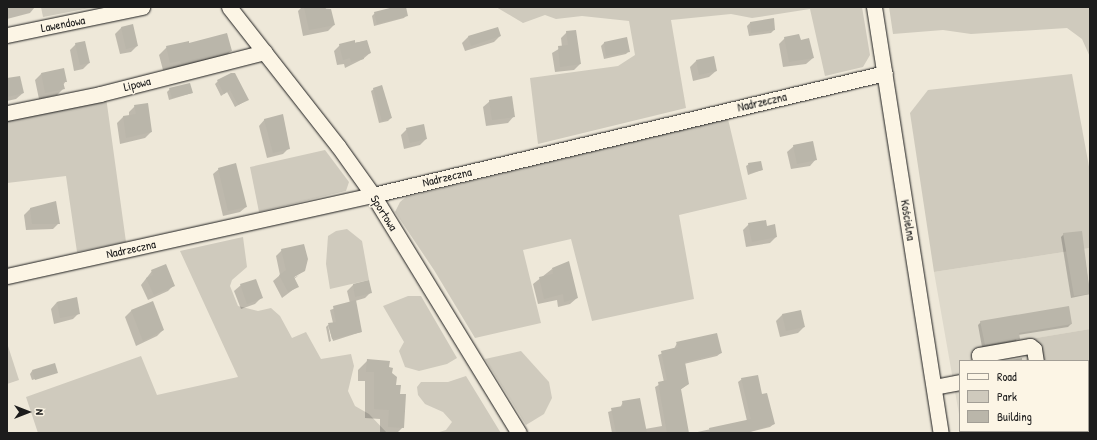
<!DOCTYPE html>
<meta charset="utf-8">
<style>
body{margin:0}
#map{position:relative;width:1097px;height:440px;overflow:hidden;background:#eee8d9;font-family:"Patrick Hand",sans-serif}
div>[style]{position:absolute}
.built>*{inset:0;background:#ded9cb}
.green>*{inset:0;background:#cfcabd}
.shadow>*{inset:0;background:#0003}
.building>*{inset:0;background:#bab6aa}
.roads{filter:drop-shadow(0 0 1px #1c1c1c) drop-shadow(0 0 1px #1c1c1c)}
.minor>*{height:15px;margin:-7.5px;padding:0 7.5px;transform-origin:7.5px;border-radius:7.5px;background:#fcf5e5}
span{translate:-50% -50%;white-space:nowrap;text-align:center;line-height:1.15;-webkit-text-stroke:3px #fcf5e5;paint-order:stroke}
.street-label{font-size:12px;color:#1c1c1c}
.frame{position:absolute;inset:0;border:8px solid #1c1c1c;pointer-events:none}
.legend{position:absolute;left:959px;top:360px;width:130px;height:72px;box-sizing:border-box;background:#fcf5e5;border:1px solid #a29e95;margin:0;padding:5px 7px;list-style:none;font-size:12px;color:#1c1c1c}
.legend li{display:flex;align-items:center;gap:8px;height:20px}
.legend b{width:20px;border:1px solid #a29e95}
.north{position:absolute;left:8px;top:392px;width:40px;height:40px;-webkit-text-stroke:3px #fcf5e5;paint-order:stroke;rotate:90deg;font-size:11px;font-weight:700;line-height:16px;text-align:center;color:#1c1c1c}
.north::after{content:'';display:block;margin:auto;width:14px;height:18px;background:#1c1c1c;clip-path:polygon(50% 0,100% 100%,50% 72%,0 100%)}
</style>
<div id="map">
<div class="built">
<div style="clip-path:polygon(1090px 248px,1090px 329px,1025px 340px,1028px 361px,960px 361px,960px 420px,934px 272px)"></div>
</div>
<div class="green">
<div style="clip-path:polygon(41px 7px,95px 7px,43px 17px)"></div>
<div style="clip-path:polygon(496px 7px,862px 7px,870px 55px,863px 67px,825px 76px,810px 9px,752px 18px,731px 14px,671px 20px,686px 108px,538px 144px,530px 78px,618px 66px,635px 55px,629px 21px,582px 16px,556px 19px,545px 15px,523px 23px)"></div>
<div style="clip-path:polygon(889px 7px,1090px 7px,1090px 57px,1082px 39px,1067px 28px,971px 34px,943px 30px,893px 34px)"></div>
<div style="clip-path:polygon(1072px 74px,1090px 172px,1090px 248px,934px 272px,910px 113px,928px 90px)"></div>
<div style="clip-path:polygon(106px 97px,126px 242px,77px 252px,66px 176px,7px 183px,7px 118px)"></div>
<div style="clip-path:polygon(728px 119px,747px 199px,679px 215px,694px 299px,592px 321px,571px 239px,523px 250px,541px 323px,475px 338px,434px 270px,395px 212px,400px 202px,406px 197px)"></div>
<div style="clip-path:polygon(325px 150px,349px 182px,346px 191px,259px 212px,250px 167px)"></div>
<div style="clip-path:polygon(347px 229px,362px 241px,369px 280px,330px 289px,326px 264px,328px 236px,336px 231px)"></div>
<div style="clip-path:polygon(243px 237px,247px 267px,232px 280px,230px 286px,238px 306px,258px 311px,271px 308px,280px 316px,292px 338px,306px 332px,321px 359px,351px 354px,354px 366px,348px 391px,355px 406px,369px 414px,387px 433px,38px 433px,26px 397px,141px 356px,157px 395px,238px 377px,180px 251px)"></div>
<div style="clip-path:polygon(408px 296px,421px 296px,457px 358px,447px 364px,419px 371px,405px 367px,399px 351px,404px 342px,383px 306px)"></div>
<div style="clip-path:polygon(1090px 329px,1090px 426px,1088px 426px,1088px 361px,1028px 361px,1024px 340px)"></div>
<div style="clip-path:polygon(7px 343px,19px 380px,7px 384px)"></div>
<div style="clip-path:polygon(521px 351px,549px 382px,552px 398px,544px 414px,526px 425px,485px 359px)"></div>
<div style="clip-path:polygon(466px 376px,499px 430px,501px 433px,436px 433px,446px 430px,452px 422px,443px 412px,425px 404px,418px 395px,417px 387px,421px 382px,448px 382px)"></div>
</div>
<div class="shadow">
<div style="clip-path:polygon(7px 7px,35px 7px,30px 13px,7px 19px)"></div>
<div style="clip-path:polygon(302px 7px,325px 7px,334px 25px,328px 31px,303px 36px,298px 11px)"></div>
<div style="clip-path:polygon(398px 7px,405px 7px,407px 15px,404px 18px,374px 26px,372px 16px,375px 13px)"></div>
<div style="clip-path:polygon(750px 23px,774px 30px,771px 33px,749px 36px,747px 26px)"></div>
<div style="clip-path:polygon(132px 25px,137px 46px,131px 52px,120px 54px,115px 34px,121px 28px)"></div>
<div style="clip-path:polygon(567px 32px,580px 64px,574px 70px,555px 72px,552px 53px,562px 47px,561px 38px)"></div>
<div style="clip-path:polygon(500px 36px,494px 42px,465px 51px,462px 43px,468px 37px)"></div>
<div style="clip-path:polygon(785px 38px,800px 41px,813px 58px,806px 64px,783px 67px,779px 44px)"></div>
<div style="clip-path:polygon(626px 39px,629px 51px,626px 54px,604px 59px,601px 46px,604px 43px)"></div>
<div style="clip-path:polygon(366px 41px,370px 53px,363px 59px,345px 68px,344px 64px,337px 65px,334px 51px,340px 45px)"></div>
<div style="clip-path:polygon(76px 44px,89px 63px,83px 69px,74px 71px,70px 50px)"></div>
<div style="clip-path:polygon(188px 45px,231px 51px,223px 58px,173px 71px,173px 68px,163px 70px,159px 55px,167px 47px)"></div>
<div style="clip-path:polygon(696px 61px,716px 71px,709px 77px,693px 81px,690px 67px)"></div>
<div style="clip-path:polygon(41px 74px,66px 81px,63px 85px,63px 89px,57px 95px,39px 99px,35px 80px)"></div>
<div style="clip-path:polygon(7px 79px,23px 93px,16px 99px,7px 101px)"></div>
<div style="clip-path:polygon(218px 81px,247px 100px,235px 107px,227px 92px,221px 96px,215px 84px)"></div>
<div style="clip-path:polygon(170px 89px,192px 93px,169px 100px,167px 92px)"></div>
<div style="clip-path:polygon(374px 89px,391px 118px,388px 121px,379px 123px,371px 91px)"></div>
<div style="clip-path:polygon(490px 101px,514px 116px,508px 123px,486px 126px,483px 107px)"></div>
<div style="clip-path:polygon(135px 106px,151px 132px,145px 138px,120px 144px,117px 123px,123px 117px,129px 116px,129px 112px)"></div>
<div style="clip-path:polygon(265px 119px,289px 148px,283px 154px,267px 158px,259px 126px)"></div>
<div style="clip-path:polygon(407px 129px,426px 139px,420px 145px,404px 149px,401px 135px)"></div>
<div style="clip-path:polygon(794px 146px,816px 159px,810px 166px,791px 169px,787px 152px)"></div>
<div style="clip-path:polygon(749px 164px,762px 170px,748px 175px,746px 166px)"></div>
<div style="clip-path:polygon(219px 169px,246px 207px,240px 212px,223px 216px,213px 174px)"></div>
<div style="clip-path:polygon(55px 203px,59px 223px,53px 229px,26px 230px,24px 215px,30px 209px)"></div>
<div style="clip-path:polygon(749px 224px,766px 227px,776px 237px,770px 243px,746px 247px,743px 230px)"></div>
<div style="clip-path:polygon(1081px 232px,1090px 294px,1071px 298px,1061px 237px,1064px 234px)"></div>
<div style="clip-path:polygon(282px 250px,304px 270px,290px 280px,299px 275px,294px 279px,298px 286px,282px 298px,273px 281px,280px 275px,276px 256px)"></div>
<div style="clip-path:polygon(552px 269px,577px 298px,570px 304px,558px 307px,557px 300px,538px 304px,533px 284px)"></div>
<div style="clip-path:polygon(152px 271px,174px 285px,168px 291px,148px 300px,141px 285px)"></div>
<div style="clip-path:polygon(368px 281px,371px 292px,365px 298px,355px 301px,361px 332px,333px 341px,328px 325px,333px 323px,330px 310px,350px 303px,347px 291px,353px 285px)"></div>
<div style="clip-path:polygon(241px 285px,261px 298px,255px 304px,241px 309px,234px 291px)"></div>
<div style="clip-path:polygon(76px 298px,79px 313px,73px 319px,54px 324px,51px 309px,57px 302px)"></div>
<div style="clip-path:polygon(153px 303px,163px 330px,157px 336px,136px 346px,125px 317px,131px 311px)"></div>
<div style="clip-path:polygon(800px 311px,804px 327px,798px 333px,780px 337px,776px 321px,782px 315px)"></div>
<div style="clip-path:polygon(981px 322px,1071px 324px,1068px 327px,1018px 335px,1016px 341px,982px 347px,978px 325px)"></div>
<div style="clip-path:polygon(328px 325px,331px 341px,329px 342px,326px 327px)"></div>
<div style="clip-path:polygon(677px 343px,721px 353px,717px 356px,684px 364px,688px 384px,680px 390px,688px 433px,612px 433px,608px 412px,620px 408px,623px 402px,645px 429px,662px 426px,655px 387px,664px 382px,658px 355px,674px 349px)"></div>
<div style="clip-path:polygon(1022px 358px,1022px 361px,1003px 361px)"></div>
<div style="clip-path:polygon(368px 360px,391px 373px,399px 395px,403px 427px,397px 433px,380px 433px,380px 419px,365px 418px,365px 381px,358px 381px,358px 370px)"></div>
<div style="clip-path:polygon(32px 371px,57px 372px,32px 380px,30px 374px)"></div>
<div style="clip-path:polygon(742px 379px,761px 395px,774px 424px,770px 427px,746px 433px,693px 433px,747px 421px,738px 382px)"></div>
<div style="clip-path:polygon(1073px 431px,1073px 433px,1060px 433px,1069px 431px)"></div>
</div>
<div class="building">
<div style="clip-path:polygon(304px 7px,331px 9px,335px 25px,309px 30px)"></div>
<div style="clip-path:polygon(394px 7px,406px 7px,408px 16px,377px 24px,374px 12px)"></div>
<div style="clip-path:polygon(774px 18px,775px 30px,751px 33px,750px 22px)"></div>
<div style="clip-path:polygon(133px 24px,138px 46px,126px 49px,121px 27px)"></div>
<div style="clip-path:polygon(498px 27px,501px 36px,471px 46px,468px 36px)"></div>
<div style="clip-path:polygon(576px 30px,581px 64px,560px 67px,558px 46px,568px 45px,566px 31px)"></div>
<div style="clip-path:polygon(227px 33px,232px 51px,181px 64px,180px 61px,170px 63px,166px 46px,189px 41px,189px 43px)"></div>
<div style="clip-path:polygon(799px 34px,801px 40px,809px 38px,814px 58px,789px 62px,784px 37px)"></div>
<div style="clip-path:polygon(627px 37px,630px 52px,606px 56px,604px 42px)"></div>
<div style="clip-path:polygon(355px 40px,355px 43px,367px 40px,371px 53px,363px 56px,364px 59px,351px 62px,350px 58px,343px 60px,339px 44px)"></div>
<div style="clip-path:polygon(85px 41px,90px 63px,80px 65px,75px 43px)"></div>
<div style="clip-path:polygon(714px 56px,717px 71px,699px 75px,696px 60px)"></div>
<div style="clip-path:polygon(64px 68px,67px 82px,63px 82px,65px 89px,45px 93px,41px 73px)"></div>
<div style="clip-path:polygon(231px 73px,235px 73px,249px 100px,238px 105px,230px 90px,224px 94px,217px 80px)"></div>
<div style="clip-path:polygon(20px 76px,24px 93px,7px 97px,7px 78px)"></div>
<div style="clip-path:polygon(190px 83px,193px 93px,172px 98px,169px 88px)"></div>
<div style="clip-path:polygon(382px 85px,392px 118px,382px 121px,373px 88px)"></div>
<div style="clip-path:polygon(512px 96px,515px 117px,492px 120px,489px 100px)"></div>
<div style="clip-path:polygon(148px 103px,152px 132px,126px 138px,123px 116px,136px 114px,134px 105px)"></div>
<div style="clip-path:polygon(283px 114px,290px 149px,273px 153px,264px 119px)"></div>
<div style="clip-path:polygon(424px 124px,427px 139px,410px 143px,406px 128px)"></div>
<div style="clip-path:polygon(813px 141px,817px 160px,797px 164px,793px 145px)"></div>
<div style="clip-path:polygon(761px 161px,763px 170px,750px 173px,748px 163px)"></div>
<div style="clip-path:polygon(236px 163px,247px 207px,228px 211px,218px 168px)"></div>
<div style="clip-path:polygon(56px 201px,60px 224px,32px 224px,30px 208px)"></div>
<div style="clip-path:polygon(766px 220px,767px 226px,775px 224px,777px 237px,752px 242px,748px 223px)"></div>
<div style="clip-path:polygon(1082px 231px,1090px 294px,1074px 296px,1063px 233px)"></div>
<div style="clip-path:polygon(304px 244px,308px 259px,305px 271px,294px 277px,299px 287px,288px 292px,279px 275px,286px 270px,281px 249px)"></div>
<div style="clip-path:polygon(569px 261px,578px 298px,564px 302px,563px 294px,544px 299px,539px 277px,553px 274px,552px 268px)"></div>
<div style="clip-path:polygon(166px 264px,175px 286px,154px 295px,146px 278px,153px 275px,151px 270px)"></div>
<div style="clip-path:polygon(256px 279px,263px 298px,247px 304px,240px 284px)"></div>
<div style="clip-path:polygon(369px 280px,372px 293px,355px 297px,353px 284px)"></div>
<div style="clip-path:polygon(77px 297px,80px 314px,60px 318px,57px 302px)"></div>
<div style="clip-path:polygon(356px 300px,362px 332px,332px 339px,328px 323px,336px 322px,333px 306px)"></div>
<div style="clip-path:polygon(153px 301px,164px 330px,143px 341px,131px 310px)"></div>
<div style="clip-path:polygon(1069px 306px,1072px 324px,1019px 333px,1020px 339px,985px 345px,980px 321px)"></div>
<div style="clip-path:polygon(801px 310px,805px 327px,786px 331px,782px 314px)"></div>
<div style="clip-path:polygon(717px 333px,722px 353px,685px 362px,689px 384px,681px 389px,689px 433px,667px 433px,658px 382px,667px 380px,661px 351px,678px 347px,676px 342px)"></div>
<div style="clip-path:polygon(367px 359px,390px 361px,389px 367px,393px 368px,392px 373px,397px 377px,396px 385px,401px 385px,400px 394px,406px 394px,404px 428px,388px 427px,389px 410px,374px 409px,374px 372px,366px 372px)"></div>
<div style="clip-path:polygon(55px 363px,58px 373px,35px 380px,32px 370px)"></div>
<div style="clip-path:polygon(758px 375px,762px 394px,767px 393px,775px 424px,746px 433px,710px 433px,709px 428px,751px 419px,741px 378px)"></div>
<div style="clip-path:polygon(640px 398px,647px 433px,616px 433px,611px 408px,623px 406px,622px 401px)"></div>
</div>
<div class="roads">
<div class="minor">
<div style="left:229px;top:7px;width:177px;rotate:51.9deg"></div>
<div style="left:338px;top:146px;width:60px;rotate:54.5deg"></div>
<div style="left:373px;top:195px;width:279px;rotate:58.5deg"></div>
<div style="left:874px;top:7px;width:431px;rotate:81.1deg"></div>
<div style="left:7px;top:35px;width:138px;rotate:-11.7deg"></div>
<div style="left:7px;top:113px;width:95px;rotate:-11.5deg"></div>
<div style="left:100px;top:94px;width:170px;rotate:-14.3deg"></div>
<div style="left:7px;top:276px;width:375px;rotate:-12.5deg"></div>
<div style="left:373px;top:195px;width:526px;rotate:-13.4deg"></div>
<div style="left:980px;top:361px;width:6px;rotate:-99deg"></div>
<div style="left:979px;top:355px;width:52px;rotate:-10deg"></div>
<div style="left:1030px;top:346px;width:5px;rotate:37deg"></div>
<div style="left:1034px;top:349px;width:12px;rotate:81deg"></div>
<div style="left:934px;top:387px;width:26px;rotate:-11deg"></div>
</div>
</div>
<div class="street-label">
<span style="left:63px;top:24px;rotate:-11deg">Lawendowa</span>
<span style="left:137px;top:84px;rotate:-14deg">Lipowa</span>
<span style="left:762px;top:102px;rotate:-13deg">Nadrzeczna</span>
<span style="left:447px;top:177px;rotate:-13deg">Nadrzeczna</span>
<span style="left:384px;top:213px;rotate:58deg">Sportowa</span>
<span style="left:908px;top:220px;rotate:81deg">Kościelna</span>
<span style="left:131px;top:249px;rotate:-12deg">Nadrzeczna</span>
</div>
<div class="frame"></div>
<ul class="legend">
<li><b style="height:5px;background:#fcf5e5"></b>Road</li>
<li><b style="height:11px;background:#cfcabd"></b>Park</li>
<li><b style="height:11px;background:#bab6aa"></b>Building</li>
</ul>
<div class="north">N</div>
</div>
